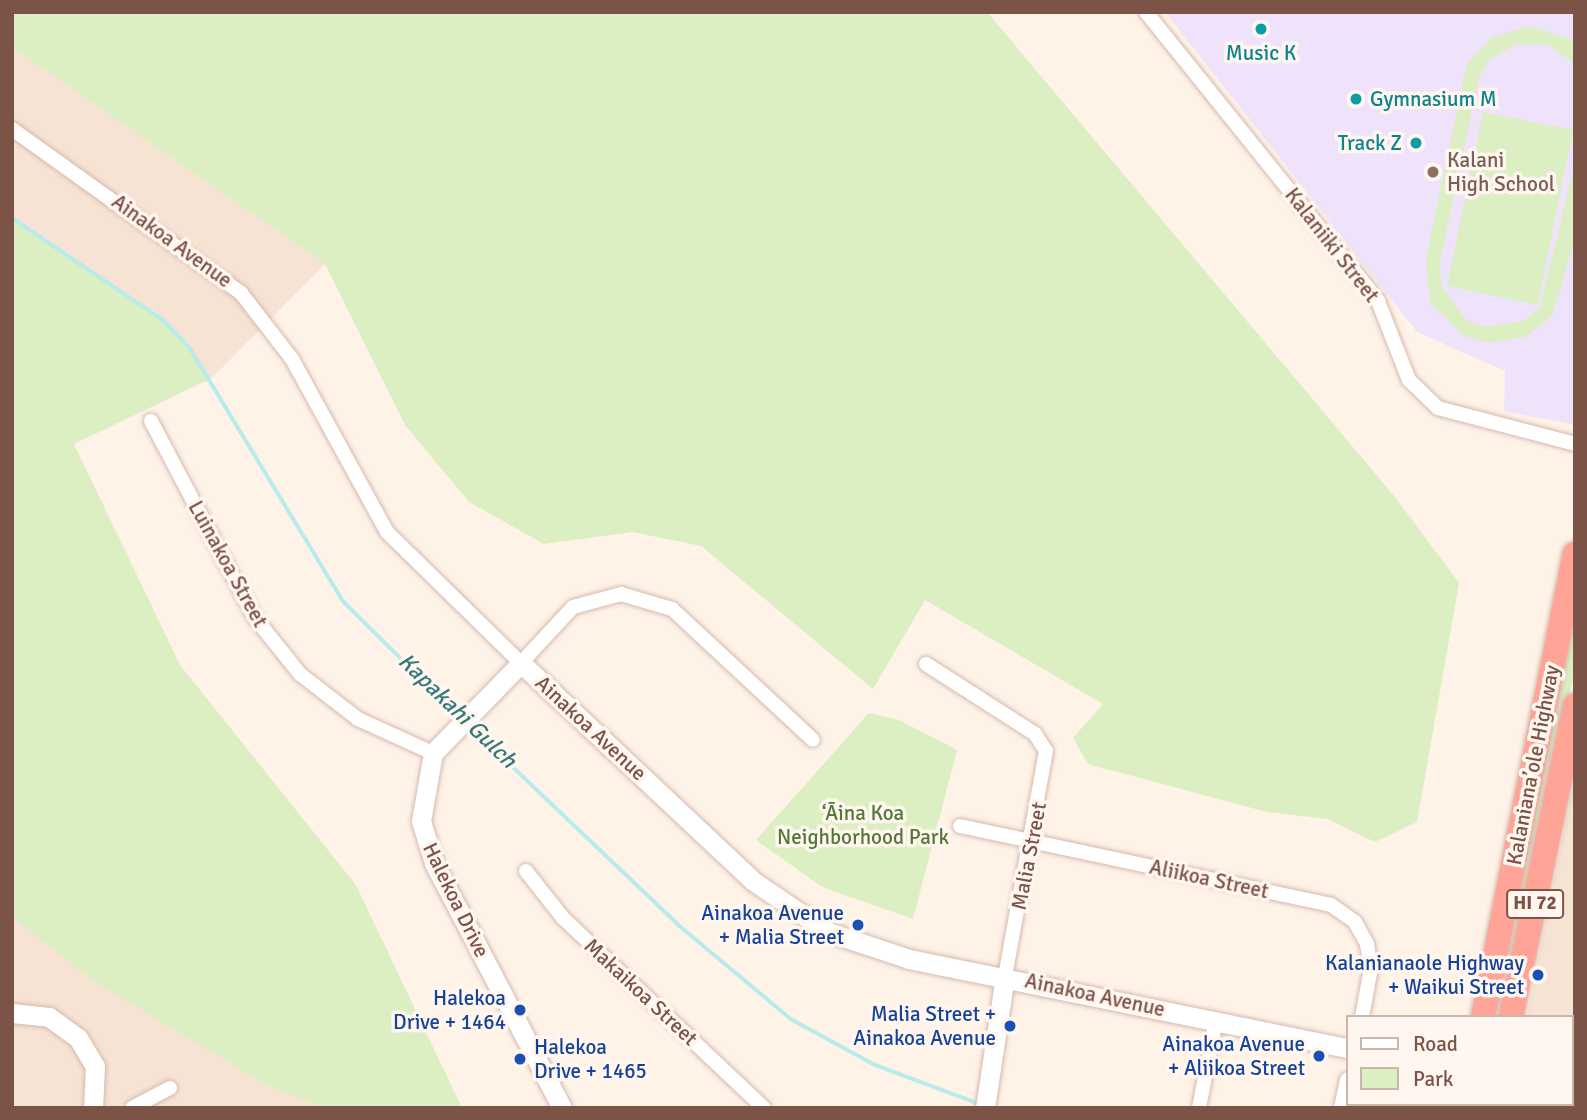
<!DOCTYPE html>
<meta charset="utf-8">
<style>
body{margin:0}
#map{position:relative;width:1587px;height:1120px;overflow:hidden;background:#fff2e7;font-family:Signika,sans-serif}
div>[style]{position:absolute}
.residential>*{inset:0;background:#f7e3d4}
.education>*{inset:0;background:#efe3fb}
.green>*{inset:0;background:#dbefc3}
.stream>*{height:3.5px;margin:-1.75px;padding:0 1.75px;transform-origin:1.75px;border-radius:1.75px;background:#b8ebeb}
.roads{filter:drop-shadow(0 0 2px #d5baae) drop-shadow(0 0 2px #d5baae)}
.street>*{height:14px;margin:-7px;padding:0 7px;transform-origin:7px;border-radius:7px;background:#fff}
.secondary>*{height:19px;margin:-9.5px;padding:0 9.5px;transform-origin:9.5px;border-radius:9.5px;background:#fff}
.highway>*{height:24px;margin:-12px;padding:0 12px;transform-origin:12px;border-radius:12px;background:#ffa497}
.dots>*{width:19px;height:19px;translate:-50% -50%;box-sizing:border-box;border:4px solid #fff7ef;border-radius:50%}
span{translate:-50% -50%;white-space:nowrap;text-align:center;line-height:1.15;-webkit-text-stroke:7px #fff7ef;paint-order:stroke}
.shield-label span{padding:2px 5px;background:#fff7ef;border:2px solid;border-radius:5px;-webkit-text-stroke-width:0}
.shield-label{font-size:19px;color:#7c5347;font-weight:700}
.culture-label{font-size:21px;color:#0d838f}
.left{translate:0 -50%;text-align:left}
.right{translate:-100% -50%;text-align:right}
.education-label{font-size:21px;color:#785e54}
.street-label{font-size:21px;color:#7c5347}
.park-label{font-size:21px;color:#537738}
.transit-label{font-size:21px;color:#164399}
.water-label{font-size:23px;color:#36797b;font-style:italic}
.frame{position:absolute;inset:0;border:14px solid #7c5347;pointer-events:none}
.legend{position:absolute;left:1346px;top:1015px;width:228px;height:91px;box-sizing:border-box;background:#fff7ef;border:2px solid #cbb5ac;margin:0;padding:9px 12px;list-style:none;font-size:21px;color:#7c5347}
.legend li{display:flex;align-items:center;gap:14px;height:35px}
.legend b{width:35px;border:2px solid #cbb5ac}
</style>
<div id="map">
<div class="residential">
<div style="clip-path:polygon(12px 47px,325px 264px,212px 378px,162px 319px,12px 221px)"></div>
<div style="clip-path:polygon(1575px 777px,1575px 1108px,1505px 1108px,1571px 1104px,1571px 1017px,1527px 1017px)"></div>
<div style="clip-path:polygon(12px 917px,98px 983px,268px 1086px,323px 1108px,12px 1108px)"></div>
</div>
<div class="education">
<div style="clip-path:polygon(1165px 12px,1575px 12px,1575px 425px,1504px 411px,1505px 371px,1417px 332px)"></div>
</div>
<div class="green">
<div style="clip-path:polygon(12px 12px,987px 12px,1395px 497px,1459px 583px,1417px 822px,1375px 842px,1327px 819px,1267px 812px,1088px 764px,1073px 738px,1103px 704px,925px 600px,873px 689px,701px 546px,632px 532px,544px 544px,469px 502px,405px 425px,325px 264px,12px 47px)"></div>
<div style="clip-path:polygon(1530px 26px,1575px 41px,1575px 64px,1548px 45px,1516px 44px,1491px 59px,1479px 77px,1440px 262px,1441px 285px,1466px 320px,1484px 327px,1524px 321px,1540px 307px,1575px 162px,1575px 240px,1552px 316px,1525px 337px,1489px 343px,1464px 336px,1430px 303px,1426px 258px,1467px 63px,1491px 38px)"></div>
<div style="clip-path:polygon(1483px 112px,1573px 130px,1538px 305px,1447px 286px)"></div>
<div style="clip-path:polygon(12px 218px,162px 319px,212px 378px,74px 444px,180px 665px,356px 885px,462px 1108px,323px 1108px,268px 1086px,97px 983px,12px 917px)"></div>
<div style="clip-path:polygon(1575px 611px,1574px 673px,1528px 897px,1504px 979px)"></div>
<div style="clip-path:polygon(869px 713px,899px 720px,957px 750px,913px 919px,822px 887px,756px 840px)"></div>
</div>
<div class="stream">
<div style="left:12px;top:218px;width:181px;rotate:34deg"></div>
<div style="left:162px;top:319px;width:40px;rotate:46deg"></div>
<div style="left:190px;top:348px;width:296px;rotate:58.8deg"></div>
<div style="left:343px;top:601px;width:163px;rotate:44.8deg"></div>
<div style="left:470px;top:726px;width:291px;rotate:43.6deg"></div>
<div style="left:681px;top:927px;width:143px;rotate:39.9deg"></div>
<div style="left:791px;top:1019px;width:96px;rotate:28.7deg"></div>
<div style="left:875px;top:1065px;width:112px;rotate:20.4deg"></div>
</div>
<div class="roads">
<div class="street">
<div style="left:1146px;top:12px;width:371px;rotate:51.2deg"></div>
<div style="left:1378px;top:301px;width:85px;rotate:68.6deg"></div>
<div style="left:1409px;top:380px;width:40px;rotate:44deg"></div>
<div style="left:1438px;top:408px;width:142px;rotate:14.7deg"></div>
<div style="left:12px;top:129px;width:282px;rotate:35.6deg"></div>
<div style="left:241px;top:293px;width:83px;rotate:52.3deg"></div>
<div style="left:292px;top:359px;width:197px;rotate:61.2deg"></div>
<div style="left:387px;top:532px;width:187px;rotate:44.4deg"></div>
<div style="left:521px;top:663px;width:76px;rotate:-47.1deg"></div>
<div style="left:573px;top:607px;width:50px;rotate:-15.2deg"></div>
<div style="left:621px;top:594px;width:53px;rotate:16.4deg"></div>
<div style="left:672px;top:609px;width:192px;rotate:42.9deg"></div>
<div style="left:151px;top:421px;width:223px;rotate:62.2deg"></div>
<div style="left:255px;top:618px;width:72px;rotate:51.2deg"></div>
<div style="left:300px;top:674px;width:73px;rotate:37.8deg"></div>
<div style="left:358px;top:719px;width:82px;rotate:24.4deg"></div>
<div style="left:926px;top:664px;width:130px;rotate:32.7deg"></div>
<div style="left:1035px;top:734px;width:20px;rotate:57deg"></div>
<div style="left:1046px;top:751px;width:229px;rotate:100.3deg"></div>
<div style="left:960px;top:826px;width:379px;rotate:12deg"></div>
<div style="left:1331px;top:905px;width:29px;rotate:35deg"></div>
<div style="left:1355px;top:922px;width:25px;rotate:61deg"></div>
<div style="left:1367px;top:944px;width:24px;rotate:81deg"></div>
<div style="left:1371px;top:968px;width:50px;rotate:100.4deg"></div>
<div style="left:526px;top:871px;width:60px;rotate:51.8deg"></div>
<div style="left:563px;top:918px;width:277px;rotate:43.4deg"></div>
<div style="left:1571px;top:1075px;width:5px;rotate:-37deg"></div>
<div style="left:1571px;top:1088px;width:16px;rotate:90deg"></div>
<div style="left:132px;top:1108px;width:43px;rotate:-27.8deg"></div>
<div style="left:1199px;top:1108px;width:90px;rotate:-79.1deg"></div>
<div style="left:1341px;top:1108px;width:29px;rotate:-78deg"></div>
</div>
<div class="secondary">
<div style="left:12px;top:1013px;width:37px;rotate:6deg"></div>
<div style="left:49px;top:1017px;width:36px;rotate:36deg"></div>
<div style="left:78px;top:1038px;width:33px;rotate:59deg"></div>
<div style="left:95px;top:1066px;width:42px;rotate:92.7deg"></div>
<div style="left:562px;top:1108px;width:276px;rotate:-117.6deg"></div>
<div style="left:434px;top:863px;width:44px;rotate:-107.2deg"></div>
<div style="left:421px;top:821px;width:69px;rotate:-80deg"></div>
<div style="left:433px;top:753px;width:126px;rotate:-45.6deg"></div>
<div style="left:521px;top:663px;width:318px;rotate:43.2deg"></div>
<div style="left:753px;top:881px;width:91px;rotate:34.2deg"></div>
<div style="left:828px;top:932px;width:85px;rotate:18.4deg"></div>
<div style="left:909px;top:959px;width:447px;rotate:11.5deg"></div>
<div style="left:985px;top:1108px;width:134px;rotate:-81.4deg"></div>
</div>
<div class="highway">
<div style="left:1483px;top:1017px;width:472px;rotate:-78.8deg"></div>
<div style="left:1511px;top:1017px;width:318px;rotate:-78.4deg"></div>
<div style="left:1455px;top:1104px;width:4px;rotate:76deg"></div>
<div style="left:1492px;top:1108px;width:4px;rotate:-76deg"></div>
</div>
</div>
<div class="dots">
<div style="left:1261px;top:29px;background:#0f9aa8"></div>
<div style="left:1356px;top:99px;background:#0f9aa8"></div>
<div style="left:1416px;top:143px;background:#0f9aa8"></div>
<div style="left:1433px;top:172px;background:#8d6e63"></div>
<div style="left:858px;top:925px;background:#1a4fb4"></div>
<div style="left:1538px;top:975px;background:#1a4fb4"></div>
<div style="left:520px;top:1010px;background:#1a4fb4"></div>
<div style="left:1010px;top:1026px;background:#1a4fb4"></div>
<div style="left:1319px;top:1056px;background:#1a4fb4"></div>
<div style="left:520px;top:1059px;background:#1a4fb4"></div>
</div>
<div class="shield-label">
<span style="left:1535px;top:904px">HI 72</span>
</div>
<div class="culture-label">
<span style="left:1261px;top:53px">Music K</span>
<span class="left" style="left:1370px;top:99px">Gymnasium M</span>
<span class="right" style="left:1402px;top:143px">Track Z</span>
</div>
<div class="education-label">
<span class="left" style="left:1447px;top:172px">Kalani<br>High School</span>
</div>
<div class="street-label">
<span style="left:172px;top:241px;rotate:36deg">Ainakoa Avenue</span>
<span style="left:1332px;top:245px;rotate:52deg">Kalaniiki Street</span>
<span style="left:228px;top:564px;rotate:61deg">Luinakoa Street</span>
<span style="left:591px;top:728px;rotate:43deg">Ainakoa Avenue</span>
<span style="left:1533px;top:765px;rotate:-79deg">Kalaniana’ole Highway</span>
<span style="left:1029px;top:856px;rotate:-79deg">Malia Street</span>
<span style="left:1209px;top:879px;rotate:12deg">Aliikoa Street</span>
<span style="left:456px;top:900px;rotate:64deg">Halekoa Drive</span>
<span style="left:641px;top:992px;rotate:43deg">Makaikoa Street</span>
<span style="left:1095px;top:995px;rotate:12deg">Ainakoa Avenue</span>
</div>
<div class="park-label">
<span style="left:863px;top:825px">‘Āina Koa<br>Neighborhood Park</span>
</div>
<div class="transit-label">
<span class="right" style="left:844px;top:925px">Ainakoa Avenue<br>+ Malia Street</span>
<span class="right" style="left:1524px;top:975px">Kalanianaole Highway<br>+ Waikui Street</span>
<span class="right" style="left:506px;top:1010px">Halekoa<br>Drive + 1464</span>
<span class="right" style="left:996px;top:1026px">Malia Street +<br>Ainakoa Avenue</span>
<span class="right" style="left:1305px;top:1056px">Ainakoa Avenue<br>+ Aliikoa Street</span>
<span class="left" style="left:534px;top:1059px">Halekoa<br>Drive + 1465</span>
</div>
<div class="water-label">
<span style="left:457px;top:711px;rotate:44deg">Kapakahi Gulch</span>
</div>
<div class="frame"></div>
<ul class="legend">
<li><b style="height:9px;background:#fff"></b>Road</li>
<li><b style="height:19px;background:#dbefc3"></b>Park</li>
</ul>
</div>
